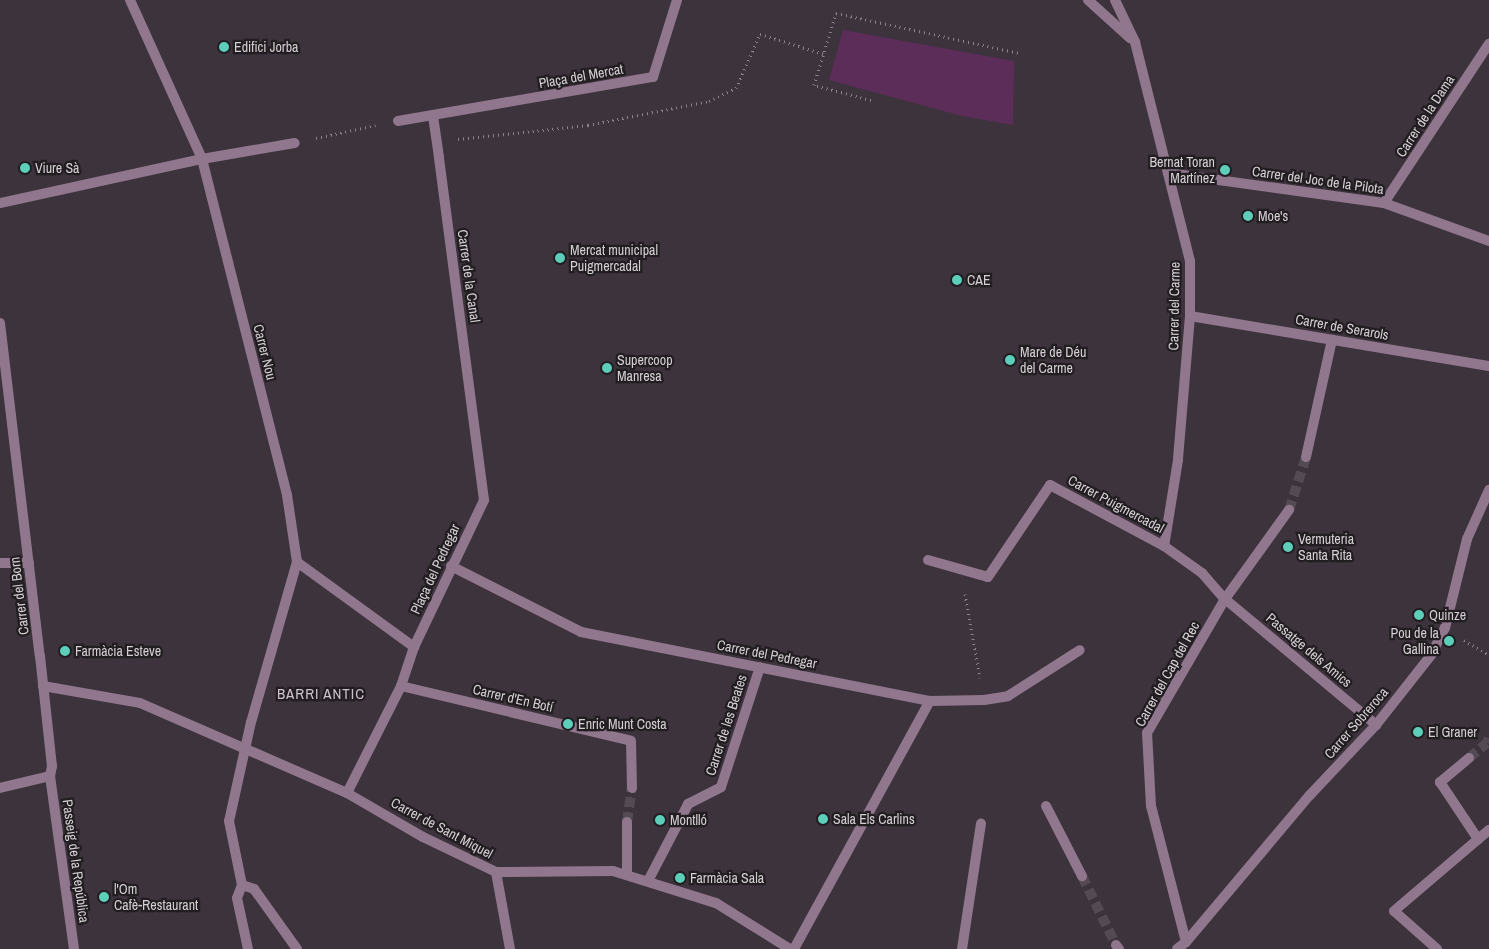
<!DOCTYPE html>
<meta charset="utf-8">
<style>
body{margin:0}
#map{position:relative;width:1489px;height:949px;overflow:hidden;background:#3d333c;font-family:"Archivo Narrow",sans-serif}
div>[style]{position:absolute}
.green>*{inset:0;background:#5c2d59}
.pedestrian-tunnel>*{height:10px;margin-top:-5px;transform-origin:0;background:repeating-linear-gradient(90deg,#544a53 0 10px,transparent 0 15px)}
.path>*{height:3px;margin-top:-1.5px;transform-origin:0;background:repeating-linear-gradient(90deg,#8c848b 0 1px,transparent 0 5px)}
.pedestrian>*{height:10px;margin:-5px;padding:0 5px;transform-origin:5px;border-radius:5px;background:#90778d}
.minor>*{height:10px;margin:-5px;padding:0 5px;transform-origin:5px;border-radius:5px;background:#90778d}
.dots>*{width:14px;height:14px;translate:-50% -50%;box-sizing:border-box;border:2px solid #211d21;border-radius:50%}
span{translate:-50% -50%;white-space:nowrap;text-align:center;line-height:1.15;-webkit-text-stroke:4.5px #211d21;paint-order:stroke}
.poi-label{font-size:14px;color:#d5cfd4}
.left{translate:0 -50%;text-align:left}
.right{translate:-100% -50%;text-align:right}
.street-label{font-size:14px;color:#d5cfd4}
.neighbourhood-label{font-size:15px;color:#ccc0cb;letter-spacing:1px}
</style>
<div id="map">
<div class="green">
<div style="clip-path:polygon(843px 30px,1014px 61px,1013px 125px,962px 116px,829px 80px)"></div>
</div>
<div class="pedestrian-tunnel">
<div style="left:1289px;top:510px;width:56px;rotate:-72.2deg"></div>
<div style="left:1469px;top:758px;width:23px;rotate:-40deg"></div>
<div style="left:1487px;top:743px;width:5px;rotate:-68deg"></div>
<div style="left:627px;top:822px;width:34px;rotate:-82deg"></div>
<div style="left:1082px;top:876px;width:77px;rotate:63.8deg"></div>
</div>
<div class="path">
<div style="left:871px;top:100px;width:59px;rotate:-165.3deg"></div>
<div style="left:814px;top:85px;width:75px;rotate:-73deg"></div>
<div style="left:836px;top:13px;width:187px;rotate:12.3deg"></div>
<div style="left:316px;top:138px;width:61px;rotate:-12.2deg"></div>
<div style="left:458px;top:139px;width:131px;rotate:-6.1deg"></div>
<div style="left:588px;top:125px;width:123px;rotate:-11.2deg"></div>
<div style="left:709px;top:101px;width:30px;rotate:-26deg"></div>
<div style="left:736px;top:88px;width:59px;rotate:-66deg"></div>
<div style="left:760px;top:34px;width:67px;rotate:17.4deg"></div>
<div style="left:965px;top:594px;width:85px;rotate:79.9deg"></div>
<div style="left:1464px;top:640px;width:29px;rotate:31deg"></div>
</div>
<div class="pedestrian">
<div style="left:130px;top:0;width:175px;rotate:65.6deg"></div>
<div style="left:202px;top:159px;width:347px;rotate:75.8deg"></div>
<div style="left:287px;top:495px;width:68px;rotate:81.5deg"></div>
<div style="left:297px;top:562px;width:166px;rotate:106deg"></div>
<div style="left:251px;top:722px;width:101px;rotate:102.5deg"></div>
<div style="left:229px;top:821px;width:65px;rotate:78.5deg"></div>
<div style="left:0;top:203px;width:207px;rotate:-12.3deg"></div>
<div style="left:202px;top:159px;width:94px;rotate:-9.8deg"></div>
<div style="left:1190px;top:316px;width:303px;rotate:9.5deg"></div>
<div style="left:0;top:323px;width:335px;rotate:83.2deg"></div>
<div style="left:40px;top:656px;width:111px;rotate:83.8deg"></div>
<div style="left:52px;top:766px;width:10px;rotate:101deg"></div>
<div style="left:50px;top:776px;width:175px;rotate:82.1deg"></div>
<div style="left:1306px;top:457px;width:120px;rotate:-77.5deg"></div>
<div style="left:297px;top:562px;width:145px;rotate:36deg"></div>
<div style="left:0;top:563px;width:29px"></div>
<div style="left:451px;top:566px;width:146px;rotate:26.9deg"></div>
<div style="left:581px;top:632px;width:356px;rotate:11.2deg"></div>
<div style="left:930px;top:701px;width:54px;rotate:-1.1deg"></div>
<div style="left:984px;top:700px;width:24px;rotate:-9deg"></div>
<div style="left:1008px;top:696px;width:85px;rotate:-32.6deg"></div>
<div style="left:43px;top:686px;width:98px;rotate:9.9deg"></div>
<div style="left:140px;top:703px;width:226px;rotate:23.5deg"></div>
<div style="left:347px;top:793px;width:88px;rotate:30.1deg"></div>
<div style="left:423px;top:837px;width:81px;rotate:25.6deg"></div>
<div style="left:496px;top:872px;width:117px;rotate:-0.5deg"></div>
<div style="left:613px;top:871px;width:108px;rotate:17.3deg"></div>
<div style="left:716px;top:903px;width:87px;rotate:31.9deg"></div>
<div style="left:401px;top:686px;width:236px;rotate:13.4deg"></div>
<div style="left:631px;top:741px;width:47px;rotate:88.8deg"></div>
<div style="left:1469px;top:758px;width:38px;rotate:140deg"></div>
<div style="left:1440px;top:782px;width:69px;rotate:56.3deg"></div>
<div style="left:0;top:788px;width:51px;rotate:-13.5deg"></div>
<div style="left:347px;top:793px;width:120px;rotate:-63.2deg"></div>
<div style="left:401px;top:686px;width:41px;rotate:-71.6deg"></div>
<div style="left:414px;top:647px;width:163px;rotate:-64.5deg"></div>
<div style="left:484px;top:500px;width:346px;rotate:-97.5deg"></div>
<div style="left:1046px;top:806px;width:79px;rotate:62.8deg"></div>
<div style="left:496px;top:872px;width:78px;rotate:79.7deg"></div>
<div style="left:627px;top:875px;width:53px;rotate:-90deg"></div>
<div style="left:648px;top:881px;width:87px;rotate:-62.5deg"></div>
<div style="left:688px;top:804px;width:37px;rotate:-27deg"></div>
<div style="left:721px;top:787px;width:126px;rotate:-72deg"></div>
<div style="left:1186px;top:942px;width:140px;rotate:-104.4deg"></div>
<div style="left:1151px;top:806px;width:73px;rotate:-93.1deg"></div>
<div style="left:1147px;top:733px;width:155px;rotate:-59.8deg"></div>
<div style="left:1225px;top:599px;width:110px;rotate:-54.3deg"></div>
<div style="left:1116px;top:945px;width:5px;rotate:53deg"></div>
<div style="left:794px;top:949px;width:283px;rotate:-61.3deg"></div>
<div style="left:962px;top:949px;width:127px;rotate:-81.4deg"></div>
<div style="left:1177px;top:949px;width:11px;rotate:-38deg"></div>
<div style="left:1186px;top:942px;width:192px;rotate:-49.9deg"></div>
<div style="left:1310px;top:795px;width:96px;rotate:-46.7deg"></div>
</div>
<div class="minor">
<div style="left:1088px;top:0;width:57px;rotate:42.1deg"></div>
<div style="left:1115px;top:0;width:47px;rotate:64.5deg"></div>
<div style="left:1135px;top:42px;width:226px;rotate:75.9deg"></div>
<div style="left:1190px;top:261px;width:55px;rotate:90deg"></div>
<div style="left:1190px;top:316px;width:144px;rotate:94.8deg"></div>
<div style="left:1178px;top:460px;width:87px;rotate:99.2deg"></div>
<div style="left:433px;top:116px;width:41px;rotate:81.7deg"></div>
<div style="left:398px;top:121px;width:259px;rotate:-9.8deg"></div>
<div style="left:653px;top:77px;width:81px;rotate:-72.7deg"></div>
<div style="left:1168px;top:173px;width:218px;rotate:7.9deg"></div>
<div style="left:1384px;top:203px;width:112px;rotate:19.9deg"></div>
<div style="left:1384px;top:203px;width:191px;rotate:-56.6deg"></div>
<div style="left:928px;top:560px;width:62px;rotate:15.8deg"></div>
<div style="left:988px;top:577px;width:111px;rotate:-56deg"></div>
<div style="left:1050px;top:485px;width:129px;rotate:28.2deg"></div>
<div style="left:1164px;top:546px;width:47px;rotate:35.4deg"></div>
<div style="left:1202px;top:573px;width:35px;rotate:49deg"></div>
<div style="left:1225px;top:599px;width:197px;rotate:39.8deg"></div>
<div style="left:1376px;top:725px;width:89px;rotate:-51.8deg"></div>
<div style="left:1431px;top:655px;width:30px;rotate:-63deg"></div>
<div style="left:1445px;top:628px;width:92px;rotate:-76.1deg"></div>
<div style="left:1467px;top:539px;width:54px;rotate:-65.8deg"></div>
<div style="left:248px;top:949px;width:52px;rotate:-102.2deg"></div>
<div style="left:237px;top:898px;width:14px;rotate:-69deg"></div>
<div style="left:242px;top:885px;width:13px;rotate:18deg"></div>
<div style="left:254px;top:889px;width:74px;rotate:54.4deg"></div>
<div style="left:1437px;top:949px;width:57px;rotate:-138.5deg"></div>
<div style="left:1394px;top:911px;width:125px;rotate:-40.5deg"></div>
</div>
<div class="dots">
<div style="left:224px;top:47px;background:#5cceba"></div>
<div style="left:25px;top:168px;background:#5cceba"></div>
<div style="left:1225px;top:170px;background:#5cceba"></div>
<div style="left:1248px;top:216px;background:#5cceba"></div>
<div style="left:560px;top:258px;background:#5cceba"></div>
<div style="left:957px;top:280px;background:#5cceba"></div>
<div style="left:1010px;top:360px;background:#5cceba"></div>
<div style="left:607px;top:368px;background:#5cceba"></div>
<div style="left:1288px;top:547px;background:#5cceba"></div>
<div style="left:1419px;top:615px;background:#5cceba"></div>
<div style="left:1449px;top:641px;background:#5cceba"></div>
<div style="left:65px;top:651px;background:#5cceba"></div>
<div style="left:568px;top:724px;background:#5cceba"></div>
<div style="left:1418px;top:732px;background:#5cceba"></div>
<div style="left:823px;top:819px;background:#5cceba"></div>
<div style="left:660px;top:820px;background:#5cceba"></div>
<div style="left:680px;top:878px;background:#5cceba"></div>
<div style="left:104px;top:897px;background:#5cceba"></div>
</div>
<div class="poi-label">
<span class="left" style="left:234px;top:47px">Edifici Jorba</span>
<span class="right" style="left:1215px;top:170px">Bernat Toran<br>Martínez</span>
<span class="left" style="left:35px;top:168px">Viure Sà</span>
<span class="left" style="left:1258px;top:216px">Moe's</span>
<span class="left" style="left:570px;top:258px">Mercat municipal<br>Puigmercadal</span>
<span class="left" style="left:967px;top:280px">CAE</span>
<span class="left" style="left:1020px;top:360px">Mare de Déu<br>del Carme</span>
<span class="left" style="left:617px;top:368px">Supercoop<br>Manresa</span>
<span class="left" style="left:1298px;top:547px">Vermuteria<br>Santa Rita</span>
<span class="left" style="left:1429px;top:615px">Quinze</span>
<span class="right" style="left:1439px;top:641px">Pou de la<br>Gallina</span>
<span class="left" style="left:75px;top:651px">Farmàcia Esteve</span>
<span class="left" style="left:578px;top:724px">Enric Munt Costa</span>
<span class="left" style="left:1428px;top:732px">El Graner</span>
<span class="left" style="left:833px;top:819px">Sala Els Carlins</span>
<span class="left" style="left:670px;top:820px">Montlló</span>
<span class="left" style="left:690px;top:878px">Farmàcia Sala</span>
<span class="left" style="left:114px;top:897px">l'Om<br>Cafè-Restaurant</span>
</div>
<div class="street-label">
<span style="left:581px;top:76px;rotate:-10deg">Plaça del Mercat</span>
<span style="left:1425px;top:116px;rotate:-57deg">Carrer de la Dama</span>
<span style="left:1318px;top:180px;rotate:8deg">Carrer del Joc de la Pilota</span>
<span style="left:469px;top:276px;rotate:82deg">Carrer de la Canal</span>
<span style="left:1174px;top:306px;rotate:-89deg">Carrer del Carme</span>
<span style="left:1342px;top:327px;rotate:10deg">Carrer de Serarols</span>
<span style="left:265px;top:352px;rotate:76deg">Carrer Nou</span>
<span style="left:1116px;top:504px;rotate:28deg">Carrer Puigmercadal</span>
<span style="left:435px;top:569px;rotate:-65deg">Plaça del Pedregar</span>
<span style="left:19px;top:596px;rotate:-97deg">Carrer del Born</span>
<span style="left:1309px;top:650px;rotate:40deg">Passatge dels Amics</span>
<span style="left:767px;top:654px;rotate:11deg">Carrer del Pedregar</span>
<span style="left:1167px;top:674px;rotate:-61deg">Carrer del Cap del Rec</span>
<span style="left:513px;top:698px;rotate:13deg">Carrer d'En Botí</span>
<span style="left:1356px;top:723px;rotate:-49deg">Carrer Sobreroca</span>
<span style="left:726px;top:725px;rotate:-72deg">Carrer de les Beates</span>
<span style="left:442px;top:828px;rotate:28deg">Carrer de Sant Miquel</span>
<span style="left:76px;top:861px;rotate:82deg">Passeig de la República</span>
</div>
<div class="neighbourhood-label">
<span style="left:321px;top:694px">BARRI ANTIC</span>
</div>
</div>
